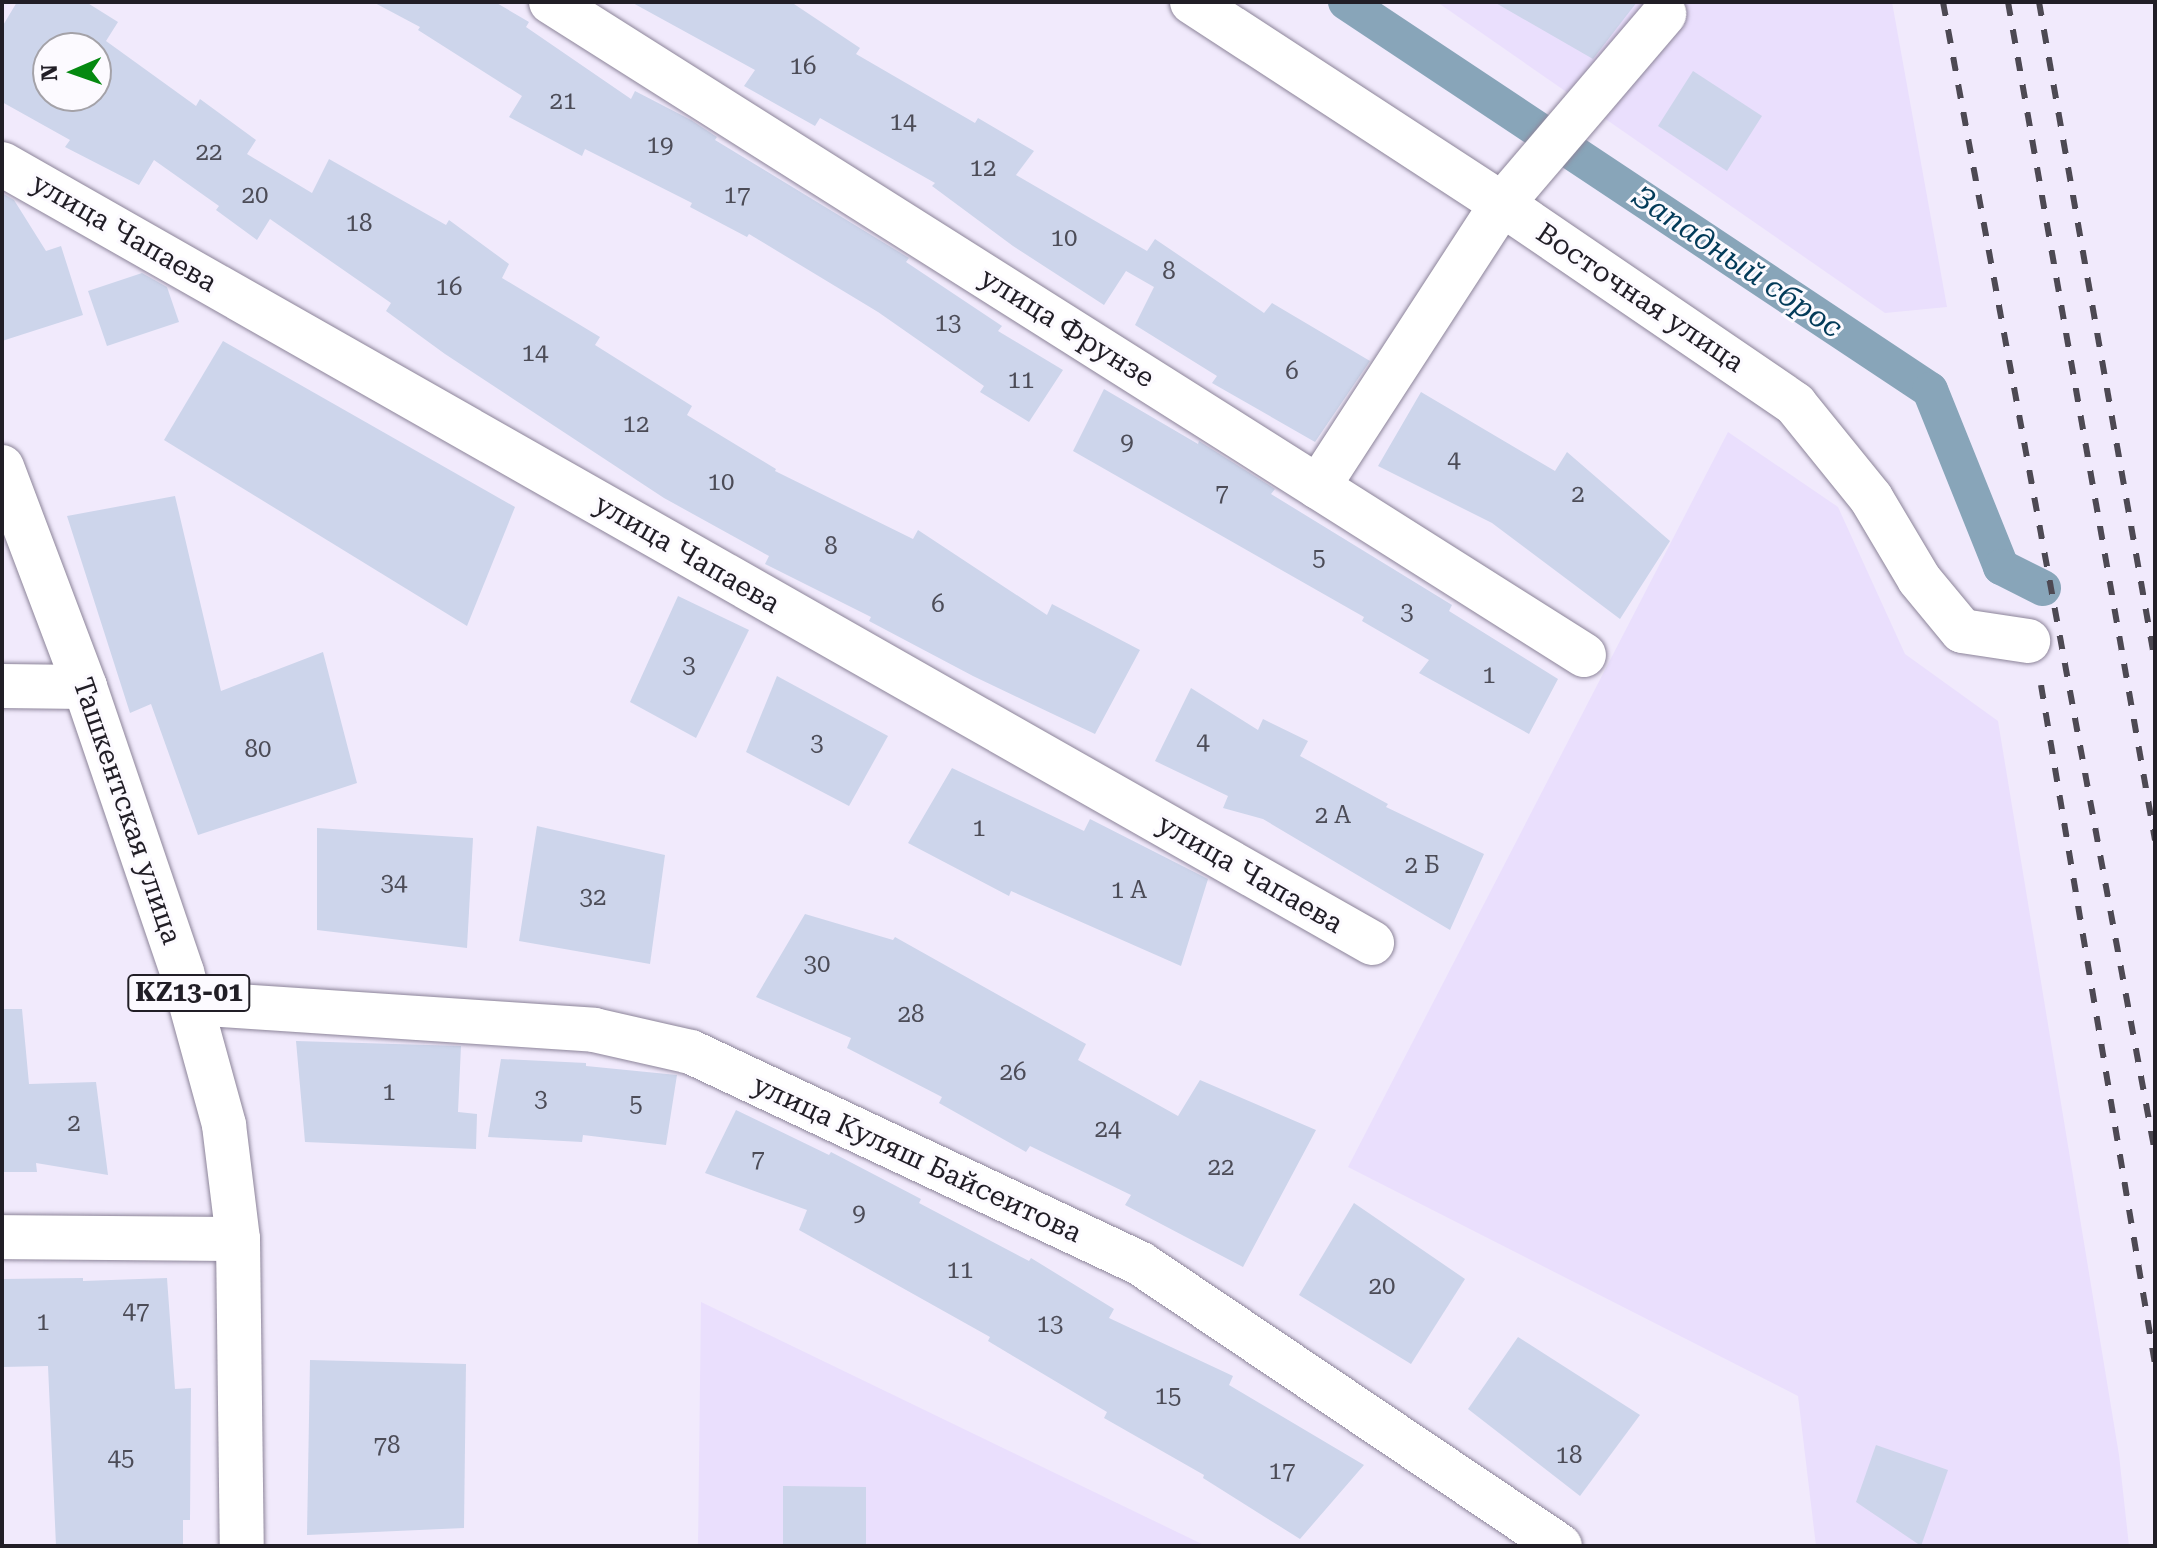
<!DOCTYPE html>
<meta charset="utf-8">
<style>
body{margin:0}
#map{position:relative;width:2157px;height:1548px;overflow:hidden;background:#f1eafc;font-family:"Roboto Serif",serif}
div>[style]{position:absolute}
.built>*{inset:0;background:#eadffd}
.canal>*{height:36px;margin:-18px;padding:0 18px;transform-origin:18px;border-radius:18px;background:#88a5b9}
.building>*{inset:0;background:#cdd5eb}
.roads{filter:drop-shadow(0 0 2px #8c8499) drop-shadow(0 0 2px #8c8499)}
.minor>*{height:44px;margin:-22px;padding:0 22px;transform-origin:22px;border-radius:22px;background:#fff}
.major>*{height:44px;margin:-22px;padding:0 22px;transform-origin:22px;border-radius:22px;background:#fff}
.rail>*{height:6px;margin-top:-3px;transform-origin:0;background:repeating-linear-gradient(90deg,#4d4953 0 14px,transparent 0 28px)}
span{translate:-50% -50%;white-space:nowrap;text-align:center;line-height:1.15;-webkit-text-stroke:6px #fcfaff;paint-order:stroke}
.number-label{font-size:24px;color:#4c4c57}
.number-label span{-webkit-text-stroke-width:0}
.shield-label span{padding:2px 6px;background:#fcfaff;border:2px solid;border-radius:6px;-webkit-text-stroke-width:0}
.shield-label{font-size:26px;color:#211e26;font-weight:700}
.street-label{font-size:28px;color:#211e26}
.water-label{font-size:30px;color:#033b59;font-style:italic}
.frame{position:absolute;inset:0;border:4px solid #211e26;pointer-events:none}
.north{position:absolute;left:32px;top:32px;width:80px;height:80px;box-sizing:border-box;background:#fcfaff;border:2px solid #a4a2a8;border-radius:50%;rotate:268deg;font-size:22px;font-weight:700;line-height:32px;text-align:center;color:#211e26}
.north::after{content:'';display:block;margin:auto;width:28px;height:36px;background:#058911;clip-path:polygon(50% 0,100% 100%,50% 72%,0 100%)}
</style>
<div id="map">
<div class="built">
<div style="clip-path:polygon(1437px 2px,1892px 2px,1947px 307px,1885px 313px)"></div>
<div style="clip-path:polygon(1728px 432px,1838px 507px,1905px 654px,1998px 721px,2119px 1455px,2129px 1546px,1816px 1546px,1798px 1396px,1348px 1167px)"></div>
<div style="clip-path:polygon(701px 1302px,1206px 1546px,698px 1546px)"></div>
</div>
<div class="canal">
<div style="left:1346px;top:2px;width:701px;rotate:33.6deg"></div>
<div style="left:1930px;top:390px;width:191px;rotate:68.1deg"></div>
<div style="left:2001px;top:567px;width:47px;rotate:26.6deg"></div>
</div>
<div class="building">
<div style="clip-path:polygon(evenodd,17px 2px,86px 2px,118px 22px,106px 41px,196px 106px,200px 99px,256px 140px,247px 154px,312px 193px,329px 159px,446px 225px,449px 220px,509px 264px,502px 278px,600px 337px,595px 345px,692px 406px,687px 415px,776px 469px,775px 471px,913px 539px,918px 530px,1047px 615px,1052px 604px,1140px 650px,1095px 734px,973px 676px,869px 621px,871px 617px,765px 564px,769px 556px,664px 498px,445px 354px,386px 311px,391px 303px,270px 219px,257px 240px,216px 210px,219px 206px,154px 160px,139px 185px,65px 147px,70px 140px,2px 102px,2px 27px,17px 2px,48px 48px,96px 48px,96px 96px,48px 96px,48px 48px)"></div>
<div style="clip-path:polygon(373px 2px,495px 2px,529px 22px,526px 27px,631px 99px,635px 91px,691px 120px,717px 137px,715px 140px,909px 258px,906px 262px,1002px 326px,998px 331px,1063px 370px,1029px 422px,980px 392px,984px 386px,878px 312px,749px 234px,747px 237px,690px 207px,692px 203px,585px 149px,582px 156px,509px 117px,522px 96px,418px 30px,420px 27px)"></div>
<div style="clip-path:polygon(631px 2px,791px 2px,860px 48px,856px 54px,975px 123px,978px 118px,1034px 151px,1016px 175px,1147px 251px,1155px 239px,1264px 313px,1272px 303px,1370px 361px,1315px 442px,1212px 383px,1217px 376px,1135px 325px,1154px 287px,1126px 271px,1104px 305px,1013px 246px,932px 186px,935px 183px,820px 118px,815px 126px,744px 86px,755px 70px)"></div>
<div style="clip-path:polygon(1494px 2px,1637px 2px,1593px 59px)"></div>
<div style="clip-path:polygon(1693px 71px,1762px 116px,1727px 171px,1658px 126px)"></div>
<div style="clip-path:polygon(2px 193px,14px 200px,46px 251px,61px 246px,83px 315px,2px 341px)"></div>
<div style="clip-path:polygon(142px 273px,167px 287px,179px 322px,107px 346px,88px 291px)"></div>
<div style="clip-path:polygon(223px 341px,515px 507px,467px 626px,164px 440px)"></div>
<div style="clip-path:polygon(1104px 389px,1198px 444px,1199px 441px,1275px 489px,1271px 494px,1452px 605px,1449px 611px,1558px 679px,1529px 734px,1419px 673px,1429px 660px,1362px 621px,1364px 617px,1073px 451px)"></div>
<div style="clip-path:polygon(1421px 392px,1555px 471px,1567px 452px,1670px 541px,1620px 619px,1492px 523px,1378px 466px)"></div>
<div style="clip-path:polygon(175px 496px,221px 691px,323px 652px,357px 783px,198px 835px,151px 704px,130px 713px,67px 516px)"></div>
<div style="clip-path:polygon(678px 596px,749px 630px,696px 738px,630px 702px)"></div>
<div style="clip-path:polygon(777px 676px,888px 736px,849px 806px,746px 752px)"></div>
<div style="clip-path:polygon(1191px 688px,1258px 730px,1263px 719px,1308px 741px,1300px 756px,1388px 804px,1386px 807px,1484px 854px,1450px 930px,1263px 819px,1223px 808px,1228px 796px,1155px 761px)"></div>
<div style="clip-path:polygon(952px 768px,1084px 831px,1090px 819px,1208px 879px,1181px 966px,1011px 891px,1009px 896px,908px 843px)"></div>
<div style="clip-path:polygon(537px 826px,665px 855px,650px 964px,519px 941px)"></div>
<div style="clip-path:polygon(317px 828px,473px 838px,467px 948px,317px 930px)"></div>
<div style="clip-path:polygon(805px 914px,893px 940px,895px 937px,1086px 1044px,1078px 1060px,1178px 1116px,1200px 1080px,1316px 1130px,1243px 1267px,1125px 1205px,1131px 1195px,1030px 1146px,1026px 1152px,939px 1103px,942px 1097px,847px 1048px,851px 1038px,756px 997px)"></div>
<div style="clip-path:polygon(2px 1009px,22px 1009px,29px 1084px,96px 1082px,108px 1175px,36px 1163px,37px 1172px,2px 1172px)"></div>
<div style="clip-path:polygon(296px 1041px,461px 1046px,458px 1112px,477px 1114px,476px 1149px,305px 1142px)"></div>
<div style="clip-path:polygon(501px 1059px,586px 1063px,586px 1066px,677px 1075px,666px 1145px,583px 1135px,582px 1142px,488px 1137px)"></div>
<div style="clip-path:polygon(736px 1110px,829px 1155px,831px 1152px,921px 1199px,919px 1203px,1029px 1261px,1031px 1258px,1114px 1309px,1109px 1318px,1233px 1376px,1229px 1385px,1364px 1465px,1300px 1539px,1203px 1478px,1204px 1475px,1104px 1418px,1107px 1412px,988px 1341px,990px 1337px,799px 1230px,807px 1210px,705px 1173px)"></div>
<div style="clip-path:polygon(1354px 1203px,1465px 1279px,1411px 1364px,1299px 1295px)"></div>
<div style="clip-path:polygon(83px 1278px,83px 1281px,167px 1278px,175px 1389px,191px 1388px,190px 1520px,183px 1520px,183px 1546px,56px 1546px,48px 1366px,2px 1367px,2px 1279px)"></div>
<div style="clip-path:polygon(1518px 1337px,1640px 1415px,1580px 1496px,1468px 1409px)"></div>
<div style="clip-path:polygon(310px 1360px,466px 1364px,464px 1528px,307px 1535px)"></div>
<div style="clip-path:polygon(1876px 1445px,1948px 1470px,1921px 1546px,1856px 1502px)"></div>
<div style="clip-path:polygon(783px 1486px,866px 1487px,866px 1546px,783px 1546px)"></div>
</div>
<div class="roads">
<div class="minor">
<div style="left:551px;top:2px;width:1222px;rotate:32.3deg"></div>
<div style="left:1192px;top:2px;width:370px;rotate:33.1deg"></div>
<div style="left:1502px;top:204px;width:355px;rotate:34.3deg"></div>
<div style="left:1795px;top:404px;width:121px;rotate:51deg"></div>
<div style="left:1871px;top:498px;width:94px;rotate:59.3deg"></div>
<div style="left:1919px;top:579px;width:67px;rotate:50.4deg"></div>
<div style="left:1962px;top:631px;width:67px;rotate:8.6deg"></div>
<div style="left:2px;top:164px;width:1576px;rotate:29.62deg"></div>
<div style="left:1318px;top:487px;width:338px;rotate:-57deg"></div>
<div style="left:1502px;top:204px;width:250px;rotate:-49.5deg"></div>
<div style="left:2px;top:686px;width:83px;rotate:0.7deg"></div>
<div style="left:192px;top:1003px;width:403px;rotate:3.8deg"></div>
<div style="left:594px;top:1030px;width:99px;rotate:12.8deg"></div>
<div style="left:691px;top:1052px;width:497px;rotate:25.2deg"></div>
<div style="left:1141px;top:1264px;width:505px;rotate:33.94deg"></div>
<div style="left:2px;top:1237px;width:236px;rotate:0.5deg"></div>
</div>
<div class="major">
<div style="left:2px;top:467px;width:235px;rotate:69.3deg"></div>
<div style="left:85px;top:687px;width:301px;rotate:71.2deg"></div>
<div style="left:182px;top:972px;width:159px;rotate:74.6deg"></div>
<div style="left:224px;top:1125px;width:115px;rotate:83deg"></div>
<div style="left:238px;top:1239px;width:307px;rotate:89.3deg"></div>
</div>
</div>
<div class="rail">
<div style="left:1943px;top:2px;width:1170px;rotate:79.56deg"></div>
<div style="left:2008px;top:2px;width:851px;rotate:80.05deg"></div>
<div style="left:2039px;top:2px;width:670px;rotate:80.03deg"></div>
<div style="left:2041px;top:685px;width:689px;rotate:80.47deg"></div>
</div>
<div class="number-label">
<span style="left:803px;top:67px">16</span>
<span style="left:563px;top:102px">21</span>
<span style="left:903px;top:123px">14</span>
<span style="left:660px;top:146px">19</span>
<span style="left:209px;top:153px">22</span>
<span style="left:983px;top:169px">12</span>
<span style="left:255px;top:196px">20</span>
<span style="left:737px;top:196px">17</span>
<span style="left:359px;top:224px">18</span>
<span style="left:1064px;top:239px">10</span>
<span style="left:1169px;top:272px">8</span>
<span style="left:449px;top:288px">16</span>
<span style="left:948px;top:324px">13</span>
<span style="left:535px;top:354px">14</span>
<span style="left:1292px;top:372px">6</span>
<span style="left:1021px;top:381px">11</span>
<span style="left:636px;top:425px">12</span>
<span style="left:1127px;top:443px">9</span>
<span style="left:1454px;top:461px">4</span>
<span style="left:721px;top:483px">10</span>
<span style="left:1222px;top:494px">7</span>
<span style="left:1578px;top:495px">2</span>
<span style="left:831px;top:547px">8</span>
<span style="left:1319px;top:559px">5</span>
<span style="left:938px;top:605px">6</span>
<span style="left:1407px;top:613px">3</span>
<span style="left:689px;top:666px">3</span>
<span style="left:1489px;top:676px">1</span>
<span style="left:1203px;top:743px">4</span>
<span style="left:817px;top:744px">3</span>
<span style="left:258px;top:750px">80</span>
<span style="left:1333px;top:816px">2 А</span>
<span style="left:979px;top:829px">1</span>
<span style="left:1422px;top:866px">2 Б</span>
<span style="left:394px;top:884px">34</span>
<span style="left:1129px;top:891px">1 А</span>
<span style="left:593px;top:898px">32</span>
<span style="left:817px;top:965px">30</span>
<span style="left:911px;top:1015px">28</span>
<span style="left:1013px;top:1073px">26</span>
<span style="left:389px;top:1093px">1</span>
<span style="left:541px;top:1100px">3</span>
<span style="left:636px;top:1105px">5</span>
<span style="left:74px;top:1124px">2</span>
<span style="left:1108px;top:1130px">24</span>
<span style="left:758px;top:1160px">7</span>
<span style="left:1221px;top:1168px">22</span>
<span style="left:859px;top:1214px">9</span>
<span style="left:960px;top:1271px">11</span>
<span style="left:1382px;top:1287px">20</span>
<span style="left:136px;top:1312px">47</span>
<span style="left:43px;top:1323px">1</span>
<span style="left:1050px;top:1325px">13</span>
<span style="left:1168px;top:1397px">15</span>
<span style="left:387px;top:1446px">78</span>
<span style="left:1569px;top:1456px">18</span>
<span style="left:121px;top:1459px">45</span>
<span style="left:1282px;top:1472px">17</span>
</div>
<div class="shield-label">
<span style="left:189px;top:993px">KZ13-01</span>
</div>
<div class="street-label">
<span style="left:124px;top:233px;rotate:30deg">улица Чапаева</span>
<span style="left:1640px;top:298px;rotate:34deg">Восточная улица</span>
<span style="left:1067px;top:328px;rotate:32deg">улица Фрунзе</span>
<span style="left:687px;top:554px;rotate:30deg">улица Чапаева</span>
<span style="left:127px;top:811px;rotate:71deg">Ташкентская улица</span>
<span style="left:1250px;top:874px;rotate:30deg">улица Чапаева</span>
<span style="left:917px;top:1159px;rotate:25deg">улица Куляш Байсеитова</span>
</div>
<div class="water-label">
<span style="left:1737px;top:262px;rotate:34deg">Западный сброс</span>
</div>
<div class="frame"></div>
<div class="north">N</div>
</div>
